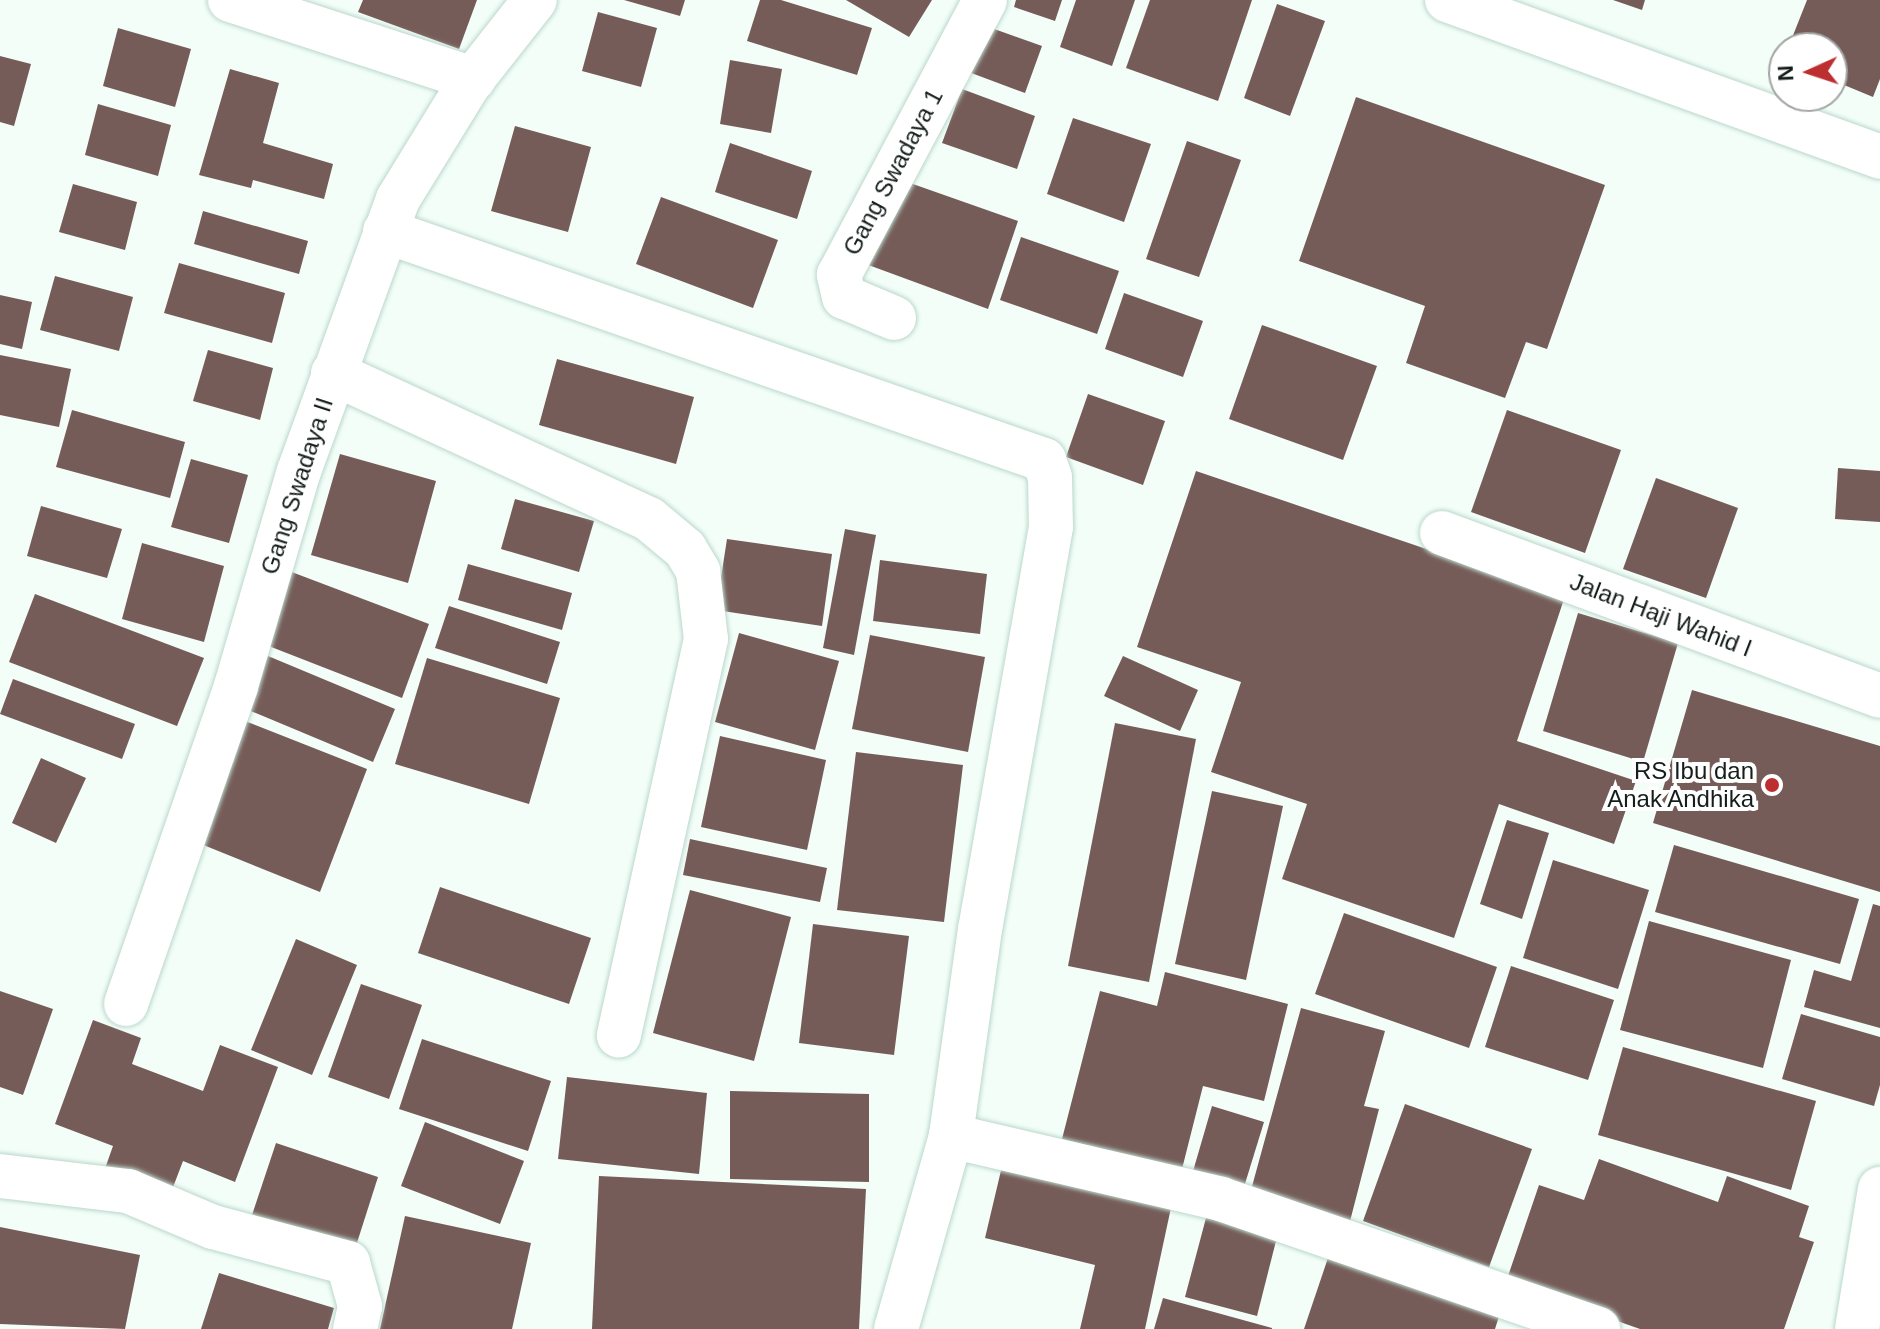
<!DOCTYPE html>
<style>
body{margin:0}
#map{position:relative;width:1880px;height:1329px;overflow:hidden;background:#f3fef9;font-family:Arial,sans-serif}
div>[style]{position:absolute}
.building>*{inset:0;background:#765c59}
.roads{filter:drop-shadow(0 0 2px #bad7cb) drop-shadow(0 0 2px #bad7cb)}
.street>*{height:44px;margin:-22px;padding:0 22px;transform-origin:22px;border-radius:22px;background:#fff}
.secondary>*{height:44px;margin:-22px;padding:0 22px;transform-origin:22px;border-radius:22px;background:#fff}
.dots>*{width:22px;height:22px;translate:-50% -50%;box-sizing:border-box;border:4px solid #fff;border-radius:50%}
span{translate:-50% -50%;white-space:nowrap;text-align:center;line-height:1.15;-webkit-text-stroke:8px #fff;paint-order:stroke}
.street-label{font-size:24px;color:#141e1a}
.poi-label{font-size:24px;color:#141e1a}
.right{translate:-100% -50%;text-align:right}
.north{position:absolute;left:1768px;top:32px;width:80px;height:80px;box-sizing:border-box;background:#fff;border:2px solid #a1a5a3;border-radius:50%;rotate:267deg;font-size:22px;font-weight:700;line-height:32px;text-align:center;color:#141e1a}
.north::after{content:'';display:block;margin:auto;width:28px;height:36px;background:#bd2e30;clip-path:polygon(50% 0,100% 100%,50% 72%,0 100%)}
</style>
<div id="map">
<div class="building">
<div style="clip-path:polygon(363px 0,477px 0,459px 49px,358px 12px)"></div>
<div style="clip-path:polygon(624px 0,685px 0,680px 16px)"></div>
<div style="clip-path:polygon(760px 0,781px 0,872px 28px,857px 75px,747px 41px)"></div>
<div style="clip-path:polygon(846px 0,932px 0,909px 37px)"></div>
<div style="clip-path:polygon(1016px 0,1062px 0,1055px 21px,1014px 7px)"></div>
<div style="clip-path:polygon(1076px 0,1135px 0,1112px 66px,1060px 47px)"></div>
<div style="clip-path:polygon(1150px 0,1252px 0,1218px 101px,1126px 68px)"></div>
<div style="clip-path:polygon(1613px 0,1645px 0,1642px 10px)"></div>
<div style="clip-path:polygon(1807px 0,1880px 0,1880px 79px,1873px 97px,1832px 80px,1832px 48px,1788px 48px)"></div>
<div style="clip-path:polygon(1277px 4px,1325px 21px,1290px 116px,1244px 98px)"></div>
<div style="clip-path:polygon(598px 12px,657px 28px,641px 87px,582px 71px)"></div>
<div style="clip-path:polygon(983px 25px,1042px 46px,1025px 93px,966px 71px)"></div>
<div style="clip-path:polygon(118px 28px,191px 49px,175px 107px,103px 86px)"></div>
<div style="clip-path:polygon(0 56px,31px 64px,14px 126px,0 122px)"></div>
<div style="clip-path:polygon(730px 60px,782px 69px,771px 133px,720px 124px)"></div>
<div style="clip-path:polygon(230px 69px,279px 83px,263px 143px,333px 164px,324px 199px,253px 180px,251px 188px,199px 175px)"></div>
<div style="clip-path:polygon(962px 89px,1035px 116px,1017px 169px,942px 143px)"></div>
<div style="clip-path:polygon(1356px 97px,1605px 185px,1547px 349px,1526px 342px,1505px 398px,1406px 363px,1425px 306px,1299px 261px)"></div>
<div style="clip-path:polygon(98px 104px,171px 125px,158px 176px,85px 155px)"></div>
<div style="clip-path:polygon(1073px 118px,1151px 144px,1124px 222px,1047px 194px)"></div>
<div style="clip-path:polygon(515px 126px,591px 147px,568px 232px,491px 211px)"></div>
<div style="clip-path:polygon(1187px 141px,1241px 160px,1199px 277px,1146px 259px)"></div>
<div style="clip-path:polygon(730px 143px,812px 171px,797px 219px,715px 192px)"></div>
<div style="clip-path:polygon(893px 177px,1018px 221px,988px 309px,863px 263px)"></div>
<div style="clip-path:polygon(73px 184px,137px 202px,125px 250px,59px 232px)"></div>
<div style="clip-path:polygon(661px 197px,778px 240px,753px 308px,636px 264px)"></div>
<div style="clip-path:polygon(203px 211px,308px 241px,299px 274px,194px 244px)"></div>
<div style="clip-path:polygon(1021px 237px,1119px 271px,1097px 334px,1000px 300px)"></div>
<div style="clip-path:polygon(179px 263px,285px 293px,272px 343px,164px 313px)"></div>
<div style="clip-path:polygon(55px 276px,133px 297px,119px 351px,40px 330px)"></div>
<div style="clip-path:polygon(1124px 293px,1203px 321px,1183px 377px,1105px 349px)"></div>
<div style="clip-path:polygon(0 295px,32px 302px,22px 349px,0 344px)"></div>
<div style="clip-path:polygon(1262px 325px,1377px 366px,1343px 460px,1229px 419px)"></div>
<div style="clip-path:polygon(208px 350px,273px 368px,260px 420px,193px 401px)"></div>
<div style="clip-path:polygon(0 355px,71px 369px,59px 427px,0 415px)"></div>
<div style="clip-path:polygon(557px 359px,694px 397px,676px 464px,539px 425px)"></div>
<div style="clip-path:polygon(1088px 394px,1165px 421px,1143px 485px,1066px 457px)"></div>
<div style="clip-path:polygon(72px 410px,185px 442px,170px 498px,56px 467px)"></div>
<div style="clip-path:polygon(1507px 410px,1621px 450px,1585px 553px,1471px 512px)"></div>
<div style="clip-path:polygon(340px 454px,436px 481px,408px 583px,311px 555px)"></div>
<div style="clip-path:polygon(191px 459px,248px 475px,229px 543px,171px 527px)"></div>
<div style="clip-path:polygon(1838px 468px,1880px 471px,1880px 522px,1835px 519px)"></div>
<div style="clip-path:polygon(1196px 471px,1565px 596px,1517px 741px,1636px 781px,1614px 844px,1499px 804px,1454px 938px,1282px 879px,1307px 804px,1211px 772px,1241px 682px,1137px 647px)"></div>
<div style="clip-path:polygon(1656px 478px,1738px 508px,1706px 598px,1623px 569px)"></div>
<div style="clip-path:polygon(515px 499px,594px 521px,579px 572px,501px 549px)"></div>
<div style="clip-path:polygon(41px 506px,122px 529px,107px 578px,27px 556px)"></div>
<div style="clip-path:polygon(845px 529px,876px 535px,854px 655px,823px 648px)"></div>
<div style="clip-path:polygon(727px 539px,832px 554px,822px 626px,716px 610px)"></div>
<div style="clip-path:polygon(142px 543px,224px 566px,204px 642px,122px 619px)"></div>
<div style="clip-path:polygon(880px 560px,987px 574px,980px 634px,873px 621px)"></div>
<div style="clip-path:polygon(468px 564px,572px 593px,562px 630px,458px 600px)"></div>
<div style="clip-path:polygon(289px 571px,429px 624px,402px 698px,261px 643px)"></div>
<div style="clip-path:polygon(35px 594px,204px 658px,177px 726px,9px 662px)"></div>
<div style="clip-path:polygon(449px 606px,560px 642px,547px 684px,435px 648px)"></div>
<div style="clip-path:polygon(1578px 613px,1678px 643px,1643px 762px,1543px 731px)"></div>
<div style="clip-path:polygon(739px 633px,839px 661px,815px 750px,715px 722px)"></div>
<div style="clip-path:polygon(870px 635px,985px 657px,968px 752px,852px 729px)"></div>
<div style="clip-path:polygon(268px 656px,395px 709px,373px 762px,246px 709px)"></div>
<div style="clip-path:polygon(1123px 656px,1198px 690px,1180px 731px,1104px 696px)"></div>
<div style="clip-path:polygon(427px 658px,560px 698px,529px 804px,395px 764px)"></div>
<div style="clip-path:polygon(13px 679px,135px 724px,122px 759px,0 714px)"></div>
<div style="clip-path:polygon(1692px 690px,1880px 746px,1880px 892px,1653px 823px)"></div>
<div style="clip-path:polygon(245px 721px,367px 769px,320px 892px,196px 842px)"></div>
<div style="clip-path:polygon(1115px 723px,1196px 739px,1149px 982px,1068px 966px)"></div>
<div style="clip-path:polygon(720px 736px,826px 760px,807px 850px,701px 827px)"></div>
<div style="clip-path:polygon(856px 752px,963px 765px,944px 922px,837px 910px)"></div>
<div style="clip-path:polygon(41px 758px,86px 778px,56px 843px,12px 823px)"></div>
<div style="clip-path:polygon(1212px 791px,1283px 806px,1246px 980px,1175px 964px)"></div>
<div style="clip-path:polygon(1507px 820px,1549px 833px,1522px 919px,1480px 904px)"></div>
<div style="clip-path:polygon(690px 839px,827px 868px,820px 902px,683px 875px)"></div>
<div style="clip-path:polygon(1674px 845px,1859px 899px,1840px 964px,1655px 912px)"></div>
<div style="clip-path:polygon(1553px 860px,1649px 890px,1618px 989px,1523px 958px)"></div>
<div style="clip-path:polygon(440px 887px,591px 938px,569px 1004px,418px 953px)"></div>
<div style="clip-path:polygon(690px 890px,791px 917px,754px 1061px,653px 1033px)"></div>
<div style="clip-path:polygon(1873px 904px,1880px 906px,1880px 1028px,1804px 1007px,1814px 970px,1851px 981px)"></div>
<div style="clip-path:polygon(1344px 913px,1497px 967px,1469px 1048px,1315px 994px)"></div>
<div style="clip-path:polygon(1649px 921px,1791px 960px,1763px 1068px,1620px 1030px)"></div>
<div style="clip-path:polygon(813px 924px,909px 936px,894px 1055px,799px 1043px)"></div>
<div style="clip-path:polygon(296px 939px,357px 965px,312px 1075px,251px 1050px)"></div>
<div style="clip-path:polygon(1511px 966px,1614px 1000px,1588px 1080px,1485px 1047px)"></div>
<div style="clip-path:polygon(1165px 972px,1288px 1004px,1264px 1101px,1203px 1086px,1182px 1169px,1062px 1139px,1100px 991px,1157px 1006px)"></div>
<div style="clip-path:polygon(361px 984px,422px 1005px,389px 1099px,328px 1077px)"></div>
<div style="clip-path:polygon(0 991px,53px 1009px,23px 1095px,0 1087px)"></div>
<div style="clip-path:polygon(1301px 1008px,1385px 1031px,1364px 1106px,1379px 1109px,1348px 1229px,1248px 1201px)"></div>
<div style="clip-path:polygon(1801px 1014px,1880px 1037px,1880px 1085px,1874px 1106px,1782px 1079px)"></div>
<div style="clip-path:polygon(93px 1020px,141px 1038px,132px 1064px,203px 1091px,220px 1045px,278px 1067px,235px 1182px,183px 1161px,167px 1203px,102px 1177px,113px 1146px,55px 1124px)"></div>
<div style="clip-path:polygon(422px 1039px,551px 1081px,528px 1151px,399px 1109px)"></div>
<div style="clip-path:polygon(1623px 1047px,1816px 1101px,1791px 1190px,1598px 1135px)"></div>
<div style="clip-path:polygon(567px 1077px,707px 1093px,699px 1174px,558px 1159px)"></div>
<div style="clip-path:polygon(730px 1091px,869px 1094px,869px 1182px,730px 1179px)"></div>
<div style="clip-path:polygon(1405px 1104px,1532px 1149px,1489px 1267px,1363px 1221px)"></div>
<div style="clip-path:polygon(1212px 1106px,1264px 1122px,1240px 1200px,1189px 1185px)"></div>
<div style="clip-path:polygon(425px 1122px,524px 1161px,500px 1224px,401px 1186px)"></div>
<div style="clip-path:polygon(276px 1143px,378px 1177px,355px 1249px,252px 1215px)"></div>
<div style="clip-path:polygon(1599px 1159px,1718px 1202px,1727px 1176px,1809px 1206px,1799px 1237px,1814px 1242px,1784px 1329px,1640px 1329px,1506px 1282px,1539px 1185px,1584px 1200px)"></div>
<div style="clip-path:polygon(1003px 1162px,1172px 1203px,1145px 1329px,1080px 1329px,1095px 1265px,985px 1238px)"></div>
<div style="clip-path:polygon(599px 1176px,866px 1189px,859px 1329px,592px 1329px)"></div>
<div style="clip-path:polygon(405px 1216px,531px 1243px,512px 1329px,380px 1329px)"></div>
<div style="clip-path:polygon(1206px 1218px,1277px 1237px,1257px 1316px,1185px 1297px)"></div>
<div style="clip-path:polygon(0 1227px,140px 1255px,125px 1329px,0 1324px)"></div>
<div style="clip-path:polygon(1331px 1249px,1502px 1307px,1495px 1329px,1304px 1329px)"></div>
<div style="clip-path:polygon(219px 1273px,334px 1308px,328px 1329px,201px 1329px)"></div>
<div style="clip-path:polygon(1163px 1298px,1272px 1328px,1272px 1329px,1154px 1329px)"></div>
</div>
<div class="roads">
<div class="street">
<div style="left:230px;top:0;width:256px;rotate:18deg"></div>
<div style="left:385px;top:231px;width:698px;rotate:19.16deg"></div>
<div style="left:1044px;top:460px;width:18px;rotate:71deg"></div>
<div style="left:1050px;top:477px;width:50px;rotate:88.9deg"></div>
<div style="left:1051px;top:527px;width:408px;rotate:100deg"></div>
<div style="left:980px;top:929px;width:209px;rotate:98deg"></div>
<div style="left:951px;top:1136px;width:201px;rotate:105.9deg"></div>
<div style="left:894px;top:318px;width:54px;rotate:-157.2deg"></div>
<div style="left:844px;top:297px;width:23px;rotate:-103deg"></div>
<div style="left:839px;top:275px;width:311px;rotate:-62deg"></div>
<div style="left:333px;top:373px;width:348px;rotate:24.8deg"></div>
<div style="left:649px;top:519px;width:47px;rotate:39.8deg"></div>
<div style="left:685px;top:549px;width:26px;rotate:59deg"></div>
<div style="left:698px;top:571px;width:68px;rotate:83.3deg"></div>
<div style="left:706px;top:639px;width:406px;rotate:102.4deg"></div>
<div style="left:1442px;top:533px;width:467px;rotate:20.4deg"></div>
<div style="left:126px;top:1004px;width:336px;rotate:-70.9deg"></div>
<div style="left:236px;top:686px;width:224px;rotate:-73.7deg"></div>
<div style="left:299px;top:471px;width:289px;rotate:-70deg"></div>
<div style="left:398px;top:199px;width:134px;rotate:-58.4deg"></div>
<div style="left:468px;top:85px;width:108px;rotate:-51.8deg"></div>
<div style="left:951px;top:1136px;width:277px;rotate:13.1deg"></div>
<div style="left:1221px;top:1199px;width:399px;rotate:19deg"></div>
<div style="left:0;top:1176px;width:129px;rotate:6.7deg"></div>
<div style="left:128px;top:1191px;width:92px;rotate:23deg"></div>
<div style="left:213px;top:1227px;width:140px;rotate:14.9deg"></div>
<div style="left:348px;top:1263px;width:45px;rotate:74.4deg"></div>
<div style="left:360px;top:1306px;width:24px;rotate:102deg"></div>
</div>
<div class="secondary">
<div style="left:1447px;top:0;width:461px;rotate:19.9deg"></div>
<div style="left:1857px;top:1329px;width:142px;rotate:-80.7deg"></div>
</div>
</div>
<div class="dots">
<div style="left:1772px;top:785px;background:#bd2e30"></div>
</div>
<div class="street-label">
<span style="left:893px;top:172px;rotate:-62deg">Gang Swadaya 1</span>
<span style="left:297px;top:486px;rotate:-72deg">Gang Swadaya II</span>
<span style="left:1661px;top:615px;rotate:21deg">Jalan Haji Wahid I</span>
</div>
<div class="poi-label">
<span class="right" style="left:1754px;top:785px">RS Ibu dan<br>Anak Andhika</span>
</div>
<div class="north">N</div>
</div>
